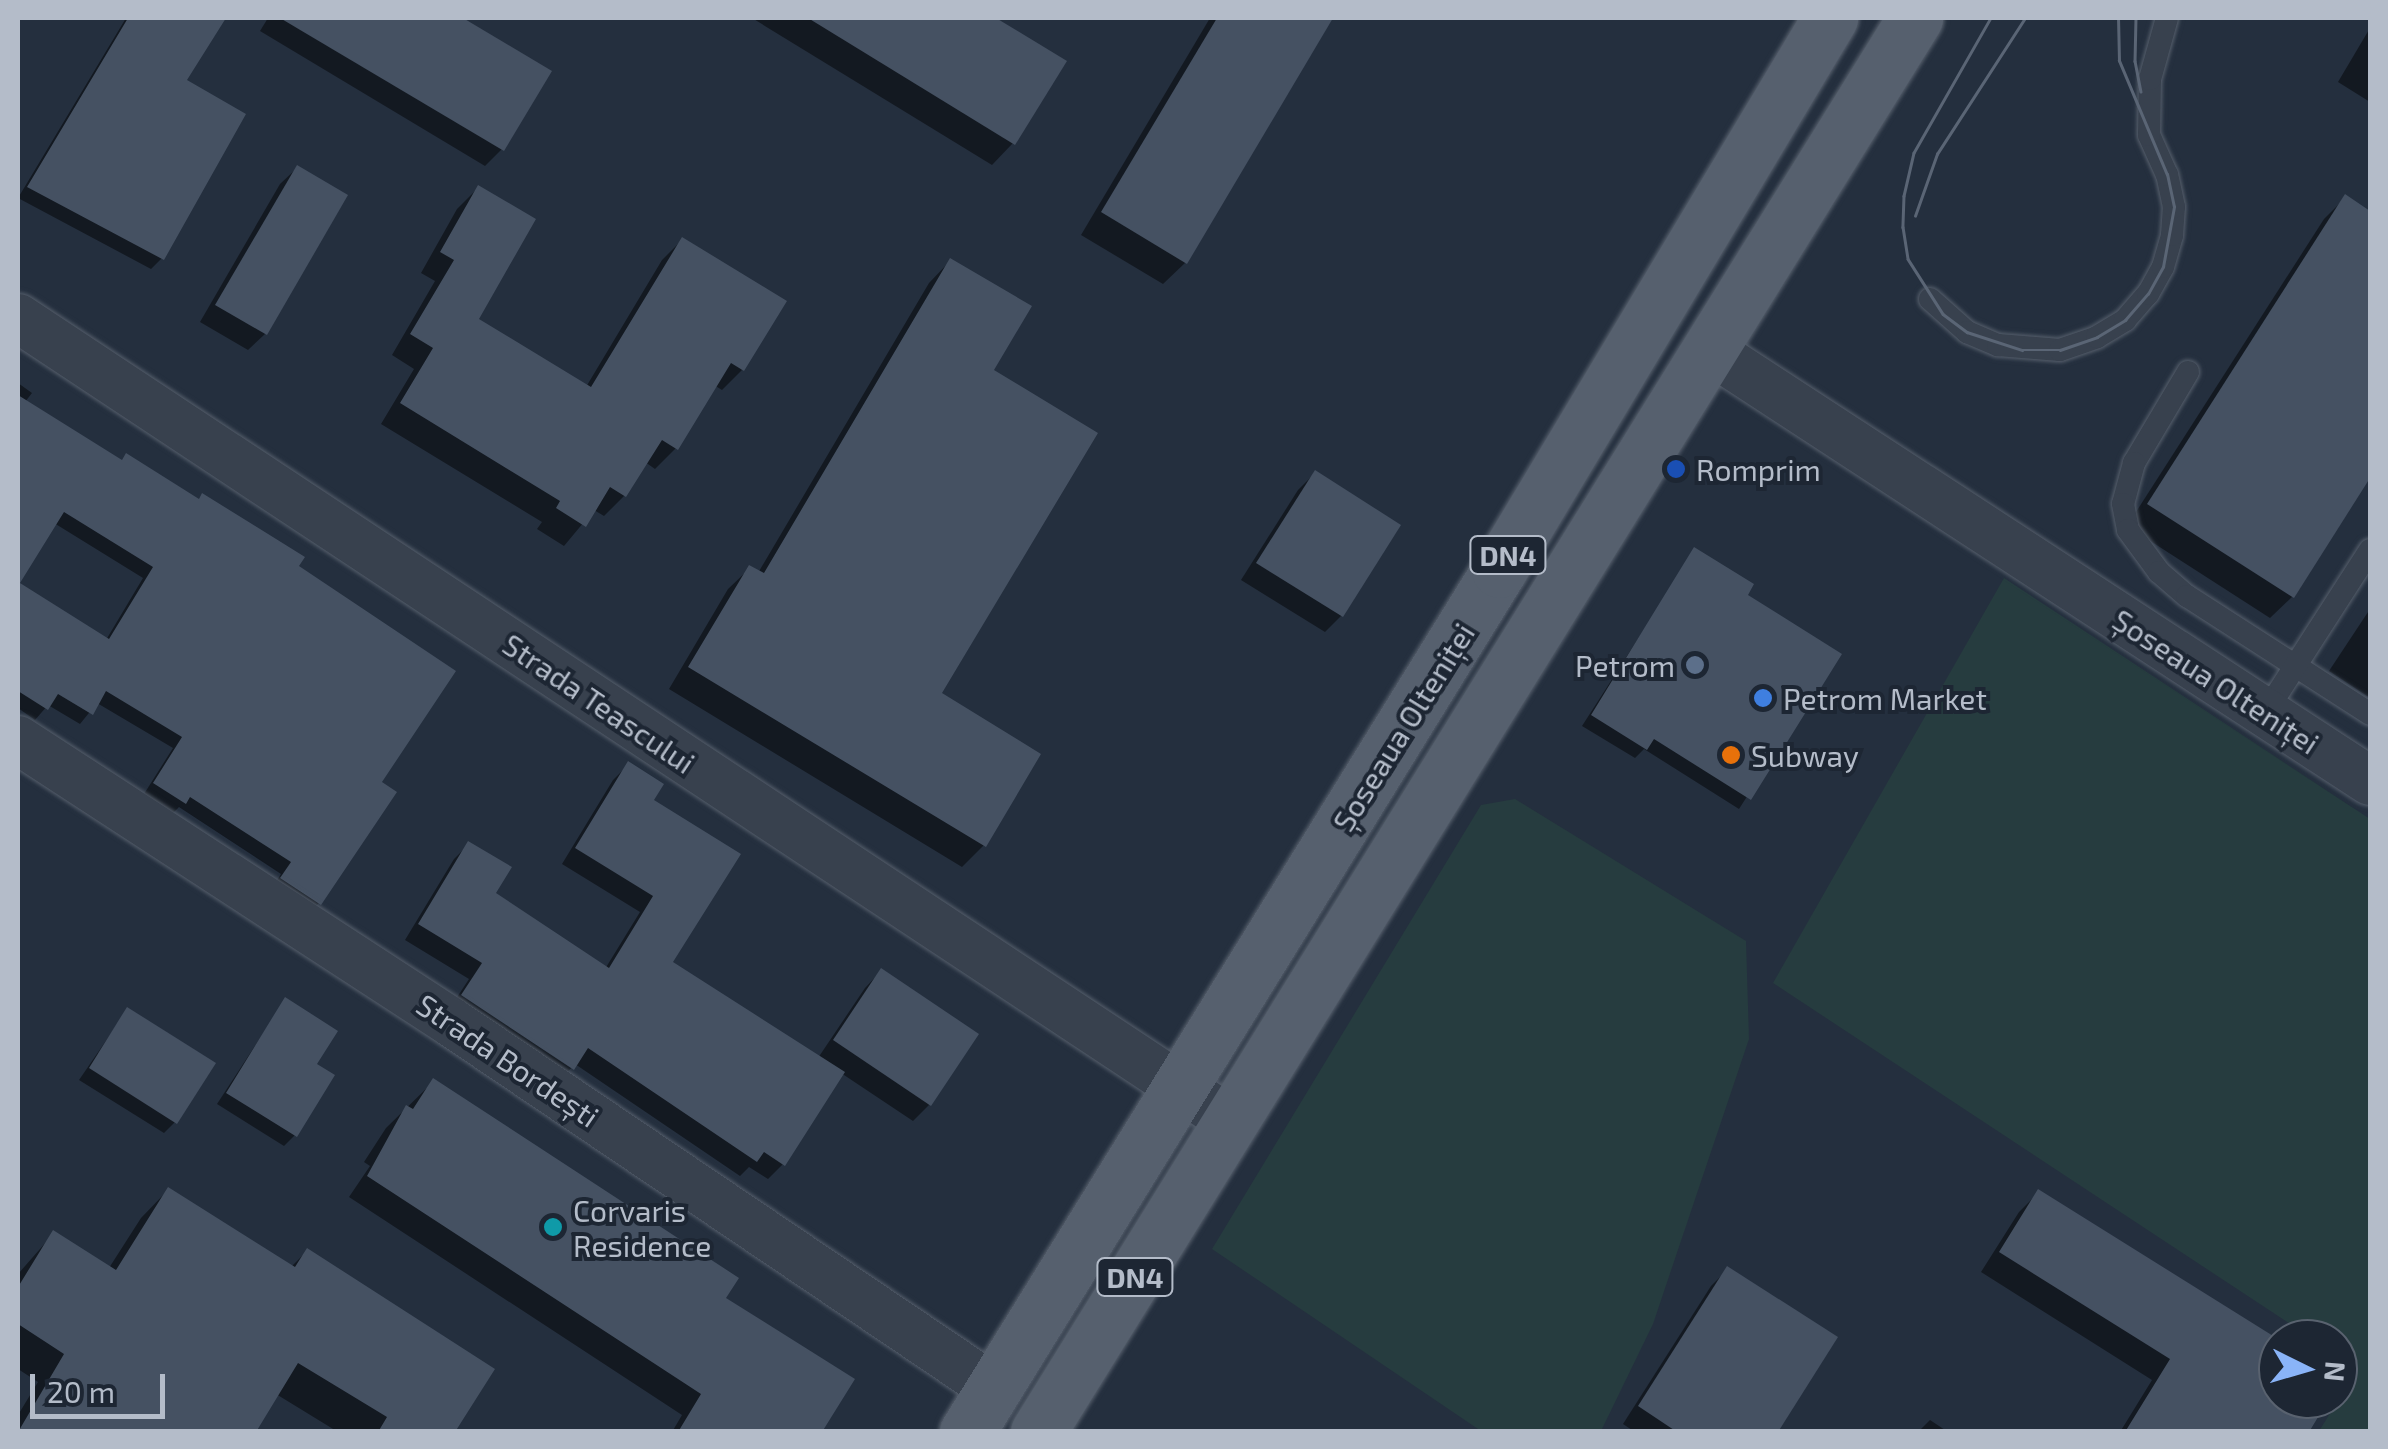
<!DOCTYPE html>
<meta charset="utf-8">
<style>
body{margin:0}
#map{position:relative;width:2388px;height:1449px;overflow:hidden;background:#242f3e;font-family:"Exo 2",sans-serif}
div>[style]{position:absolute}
.green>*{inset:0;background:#263c3f}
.shadow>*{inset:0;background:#0007}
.building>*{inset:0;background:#455162}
.roads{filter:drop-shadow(0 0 2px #565f6c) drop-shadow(0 0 2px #565f6c)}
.service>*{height:22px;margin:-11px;padding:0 11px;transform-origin:11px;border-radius:11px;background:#38414e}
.minor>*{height:48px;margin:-24px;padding:0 24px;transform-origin:24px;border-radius:24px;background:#38414e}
.primary>*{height:55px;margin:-27.5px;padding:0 27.5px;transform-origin:27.5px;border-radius:27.5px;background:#56606e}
.tram>*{height:2.5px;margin:-1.25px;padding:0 1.25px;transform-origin:1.25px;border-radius:1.25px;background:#5a6575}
.dots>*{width:28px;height:28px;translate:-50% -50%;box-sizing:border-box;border:5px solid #1d2633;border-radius:50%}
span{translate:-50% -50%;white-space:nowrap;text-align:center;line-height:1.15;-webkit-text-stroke:8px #1d2633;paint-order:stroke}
.shield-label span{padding:2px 8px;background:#1d2633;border:2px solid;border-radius:8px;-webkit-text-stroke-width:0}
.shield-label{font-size:28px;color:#b4bcc9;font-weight:700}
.poi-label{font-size:30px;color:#b4bcc9}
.left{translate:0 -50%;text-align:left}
.right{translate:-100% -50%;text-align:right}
.street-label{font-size:30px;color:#b4bcc9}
.frame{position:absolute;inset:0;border:20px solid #b4bcc9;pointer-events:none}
.north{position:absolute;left:2258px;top:1319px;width:100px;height:100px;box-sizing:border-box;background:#1d2633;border:2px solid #59626f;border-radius:50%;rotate:95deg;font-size:28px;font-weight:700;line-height:40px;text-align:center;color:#b4bcc9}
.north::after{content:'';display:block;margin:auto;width:35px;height:45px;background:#8ab4f8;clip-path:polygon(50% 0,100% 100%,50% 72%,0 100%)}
.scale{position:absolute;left:30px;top:1374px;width:135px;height:45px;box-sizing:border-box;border:5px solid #b4bcc9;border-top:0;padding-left:12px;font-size:30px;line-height:35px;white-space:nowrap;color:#b4bcc9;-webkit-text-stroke:8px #1d2633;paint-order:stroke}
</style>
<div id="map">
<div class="green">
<div style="clip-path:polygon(2004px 578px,2370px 819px,2370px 1431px,2319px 1431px,2358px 1369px,2338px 1355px,2338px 1339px,2313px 1339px,1773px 983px)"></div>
<div style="clip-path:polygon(1515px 799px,1746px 941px,1749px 1039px,1653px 1324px,1601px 1431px,1481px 1431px,1212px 1249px,1481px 805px)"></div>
</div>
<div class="shadow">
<div style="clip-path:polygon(126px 18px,223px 18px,184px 81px,162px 258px,151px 269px,18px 198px)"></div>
<div style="clip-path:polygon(268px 18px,458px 18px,548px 71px,502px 149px,485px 166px,260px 31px)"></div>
<div style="clip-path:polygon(752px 18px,991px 18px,1063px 62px,1013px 143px,992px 165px)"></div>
<div style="clip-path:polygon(1210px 18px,1330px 19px,1185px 263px,1163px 284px,1081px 235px)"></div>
<div style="clip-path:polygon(2370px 28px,2370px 102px,2338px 82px)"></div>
<div style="clip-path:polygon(297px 168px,345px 196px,265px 334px,248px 350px,200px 322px,280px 184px)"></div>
<div style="clip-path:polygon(478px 188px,476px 319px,586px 387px,662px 260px,682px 240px,742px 370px,722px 390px,714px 385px,676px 448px,655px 469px,645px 462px,624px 496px,604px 516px,594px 510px,564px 546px,537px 529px,542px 522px,381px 424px,414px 369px,392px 355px,435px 281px,421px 273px,457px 209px)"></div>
<div style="clip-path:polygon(2345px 198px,2370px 214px,2370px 473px,2292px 597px,2270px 618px,2127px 526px,2324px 219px)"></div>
<div style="clip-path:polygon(950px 261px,991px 371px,938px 694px,984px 845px,962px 867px,669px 689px,728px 589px,750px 568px,758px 573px,929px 283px)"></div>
<div style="clip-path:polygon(18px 383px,32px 393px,25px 402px,295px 567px,379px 783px,319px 903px,308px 914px,271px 890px,281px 874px,179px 807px,173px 813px,144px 794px,173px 748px,97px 703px,80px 724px,48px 705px,35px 720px,18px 708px,18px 585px,106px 640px,143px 578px,54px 523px,18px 581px)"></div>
<div style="clip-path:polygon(1315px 473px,1341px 616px,1325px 632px,1241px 580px,1298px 490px)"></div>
<div style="clip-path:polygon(1695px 550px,1745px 596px,1838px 655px,1739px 809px,1644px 749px,1635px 758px,1582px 726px)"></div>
<div style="clip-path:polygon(2370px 609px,2370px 698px,2329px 671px)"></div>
<div style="clip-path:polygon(628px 765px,650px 801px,670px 963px,818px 1058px,865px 988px,881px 971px,929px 1105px,913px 1121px,841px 1073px,783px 1164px,768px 1179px,749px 1167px,740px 1176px,575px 1064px,557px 1083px,448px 1011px,469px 979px,405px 940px,454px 859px,469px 844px,493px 894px,605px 969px,640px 912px,562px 864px,613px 780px)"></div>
<div style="clip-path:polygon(285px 1000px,313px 1065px,295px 1135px,284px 1146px,217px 1104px)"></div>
<div style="clip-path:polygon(127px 1010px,175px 1122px,164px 1133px,79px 1080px)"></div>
<div style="clip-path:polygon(434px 1081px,723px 1299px,819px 1432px,672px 1432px,682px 1415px,349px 1197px,370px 1166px,364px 1162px,386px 1128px)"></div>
<div style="clip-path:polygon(168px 1190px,291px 1267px,307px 1251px,452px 1432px,338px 1432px,276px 1394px,253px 1432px,18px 1432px,18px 1415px,38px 1382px,18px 1369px,18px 1274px,54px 1233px,109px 1268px,141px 1218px)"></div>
<div style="clip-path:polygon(2039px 1192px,2278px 1342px,2278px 1399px,2326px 1399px,2306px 1432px,2120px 1432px,2152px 1380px,1981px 1272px,2019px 1212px)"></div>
<div style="clip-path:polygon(1728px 1269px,1775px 1432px,1635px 1432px,1623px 1424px,1711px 1286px)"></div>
<div style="clip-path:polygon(1930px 1420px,1948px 1432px,1918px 1432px)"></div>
</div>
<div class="building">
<div style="clip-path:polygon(128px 18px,226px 18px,187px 80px,246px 114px,164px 260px,27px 187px)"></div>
<div style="clip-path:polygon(280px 18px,463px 18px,552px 71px,504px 151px)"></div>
<div style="clip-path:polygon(808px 18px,996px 18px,1067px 61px,1015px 145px)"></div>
<div style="clip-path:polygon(1217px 18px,1333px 18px,1187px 264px,1101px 212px)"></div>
<div style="clip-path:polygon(297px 165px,348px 195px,267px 335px,215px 305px)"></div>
<div style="clip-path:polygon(478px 185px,536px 219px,479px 319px,591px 387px,682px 237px,787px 301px,744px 371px,731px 363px,678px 450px,662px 440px,626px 497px,610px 487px,586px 527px,556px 508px,560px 501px,400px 403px,433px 348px,410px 334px,454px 260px,440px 252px)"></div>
<div style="clip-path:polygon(2345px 194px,2370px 211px,2370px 478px,2294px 598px,2147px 504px)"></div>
<div style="clip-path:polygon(950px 258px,1032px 306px,994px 370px,1098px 433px,942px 693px,1041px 754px,986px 847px,688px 667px,749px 565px,764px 573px)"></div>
<div style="clip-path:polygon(evenodd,18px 395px,122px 460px,126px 453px,199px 499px,202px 493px,305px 557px,299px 566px,456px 671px,382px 782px,397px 792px,321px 905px,280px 878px,291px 862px,190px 797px,186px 804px,153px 783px,182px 737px,106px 691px,93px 715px,58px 694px,48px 710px,18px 691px,18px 395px,64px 512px,153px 567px,109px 639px,20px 583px,64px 512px)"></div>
<div style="clip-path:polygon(1315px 470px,1401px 525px,1343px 617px,1256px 563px)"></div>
<div style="clip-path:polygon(1694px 547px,1754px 584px,1748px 595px,1842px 654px,1751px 800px,1654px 739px,1647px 750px,1591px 715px)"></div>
<div style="clip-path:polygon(628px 761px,664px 784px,654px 800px,741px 854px,673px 962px,845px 1072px,785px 1166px,764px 1152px,757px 1162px,588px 1048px,574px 1070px,461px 995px,482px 963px,418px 924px,468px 841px,512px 867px,496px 893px,609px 968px,653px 896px,575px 848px)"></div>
<div style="clip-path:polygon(881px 968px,979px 1034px,931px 1106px,833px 1040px)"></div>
<div style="clip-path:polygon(285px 997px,338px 1031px,317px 1064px,335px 1075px,297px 1137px,226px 1093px)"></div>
<div style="clip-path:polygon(127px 1007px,216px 1063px,177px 1124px,89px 1068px)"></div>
<div style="clip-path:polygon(433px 1078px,739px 1278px,726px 1298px,855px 1379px,822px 1432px,678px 1432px,701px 1394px,367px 1176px,406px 1105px,413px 1109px)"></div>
<div style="clip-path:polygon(168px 1187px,295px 1267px,307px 1248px,495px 1369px,455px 1432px,378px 1432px,387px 1417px,298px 1363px,256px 1432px,18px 1432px,64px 1354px,18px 1324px,18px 1287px,53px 1230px,116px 1270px)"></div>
<div style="clip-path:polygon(2038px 1189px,2278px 1339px,2278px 1399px,2329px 1399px,2309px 1432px,2125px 1432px,2170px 1359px,1999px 1252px)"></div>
<div style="clip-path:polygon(1727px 1266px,1838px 1337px,1778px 1432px,1677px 1432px,1638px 1406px)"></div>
</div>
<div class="roads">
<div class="service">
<div style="left:1930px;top:299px;width:50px;rotate:41.7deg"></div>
<div style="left:1967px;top:332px;width:34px;rotate:23deg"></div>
<div style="left:1998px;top:345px;width:62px;rotate:4.6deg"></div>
<div style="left:2060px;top:350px;width:39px;rotate:-19deg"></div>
<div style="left:2097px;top:337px;width:33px;rotate:-31deg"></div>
<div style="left:2125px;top:320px;width:35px;rotate:-49deg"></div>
<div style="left:2148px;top:294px;width:31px;rotate:-61deg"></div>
<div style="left:2163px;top:267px;width:33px;rotate:-74deg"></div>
<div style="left:2172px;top:235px;width:28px;rotate:-86deg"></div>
<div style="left:2174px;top:207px;width:33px;rotate:-102deg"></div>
<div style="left:2167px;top:175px;width:44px;rotate:-114.2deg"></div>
<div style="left:2149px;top:135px;width:56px;rotate:-89deg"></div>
<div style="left:2150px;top:79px;width:63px;rotate:-74.4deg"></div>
<div style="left:2188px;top:372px;width:106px;rotate:120.7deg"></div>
<div style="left:2134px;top:463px;width:42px;rotate:105deg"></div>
<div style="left:2123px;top:504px;width:26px;rotate:79deg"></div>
<div style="left:2128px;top:530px;width:52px;rotate:53.6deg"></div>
<div style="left:2159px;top:572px;width:37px;rotate:41deg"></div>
<div style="left:2187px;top:596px;width:218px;rotate:32.8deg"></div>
<div style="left:2265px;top:713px;width:194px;rotate:-57.2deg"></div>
</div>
<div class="minor">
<div style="left:18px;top:318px;width:1455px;rotate:33.5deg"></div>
<div style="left:1711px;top:351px;width:787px;rotate:33.12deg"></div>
<div style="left:18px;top:740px;width:517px;rotate:33.07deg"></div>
<div style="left:451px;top:1022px;width:654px;rotate:34.03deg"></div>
</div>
<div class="primary">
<div style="left:967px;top:1432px;width:1013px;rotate:-58.32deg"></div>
<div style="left:1499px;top:570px;width:644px;rotate:-59.05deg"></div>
<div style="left:1038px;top:1432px;width:1664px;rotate:-58.19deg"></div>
</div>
</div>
<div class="tram">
<div style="left:1991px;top:18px;width:155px;rotate:119.7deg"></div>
<div style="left:1914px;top:153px;width:44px;rotate:103.1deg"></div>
<div style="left:1904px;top:196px;width:31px;rotate:92deg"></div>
<div style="left:1903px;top:227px;width:32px;rotate:81deg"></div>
<div style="left:1908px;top:259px;width:65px;rotate:57.5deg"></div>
<div style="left:1943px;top:314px;width:30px;rotate:37deg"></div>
<div style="left:1967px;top:332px;width:58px;rotate:18.1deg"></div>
<div style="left:2022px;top:350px;width:38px"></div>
<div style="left:2060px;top:350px;width:39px;rotate:-19deg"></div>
<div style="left:2097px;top:337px;width:33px;rotate:-31deg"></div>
<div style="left:2125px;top:320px;width:35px;rotate:-49deg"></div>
<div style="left:2148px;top:294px;width:31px;rotate:-61deg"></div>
<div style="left:2163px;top:267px;width:61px;rotate:-79.6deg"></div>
<div style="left:2174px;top:207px;width:33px;rotate:-102deg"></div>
<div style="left:2167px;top:175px;width:124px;rotate:-112.8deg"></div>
<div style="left:2119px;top:61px;width:43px;rotate:-91.3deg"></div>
<div style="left:2136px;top:18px;width:43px;rotate:91.3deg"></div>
<div style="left:2135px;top:61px;width:31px;rotate:79deg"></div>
<div style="left:1915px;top:216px;width:66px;rotate:-70.5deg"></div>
<div style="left:1937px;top:154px;width:162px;rotate:-57.1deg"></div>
</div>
<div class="dots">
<div style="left:1676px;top:469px;background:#1a4fb4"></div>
<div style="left:1695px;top:665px;background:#5c6f8a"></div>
<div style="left:1763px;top:698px;background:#3f7fe0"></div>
<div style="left:1731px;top:755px;background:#e8710a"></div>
<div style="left:553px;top:1227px;background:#0f9aa8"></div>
</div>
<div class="shield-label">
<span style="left:1508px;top:555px">DN4</span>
<span style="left:1135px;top:1277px">DN4</span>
</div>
<div class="poi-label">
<span class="left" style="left:1696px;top:469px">Romprim</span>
<span class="right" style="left:1675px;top:665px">Petrom</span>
<span class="left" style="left:1783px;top:698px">Petrom Market</span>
<span class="left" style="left:1751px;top:755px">Subway</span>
<span class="left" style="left:573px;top:1227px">Corvaris<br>Residence</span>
</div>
<div class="street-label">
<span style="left:2216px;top:681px;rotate:33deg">Șoseaua Olteniței</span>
<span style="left:599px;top:703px;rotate:34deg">Strada Teascului</span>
<span style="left:1403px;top:727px;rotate:-58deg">Șoseaua Olteniței</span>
<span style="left:508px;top:1060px;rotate:34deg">Strada Bordești</span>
</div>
<div class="frame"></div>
<div class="north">N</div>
<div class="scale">20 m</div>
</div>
